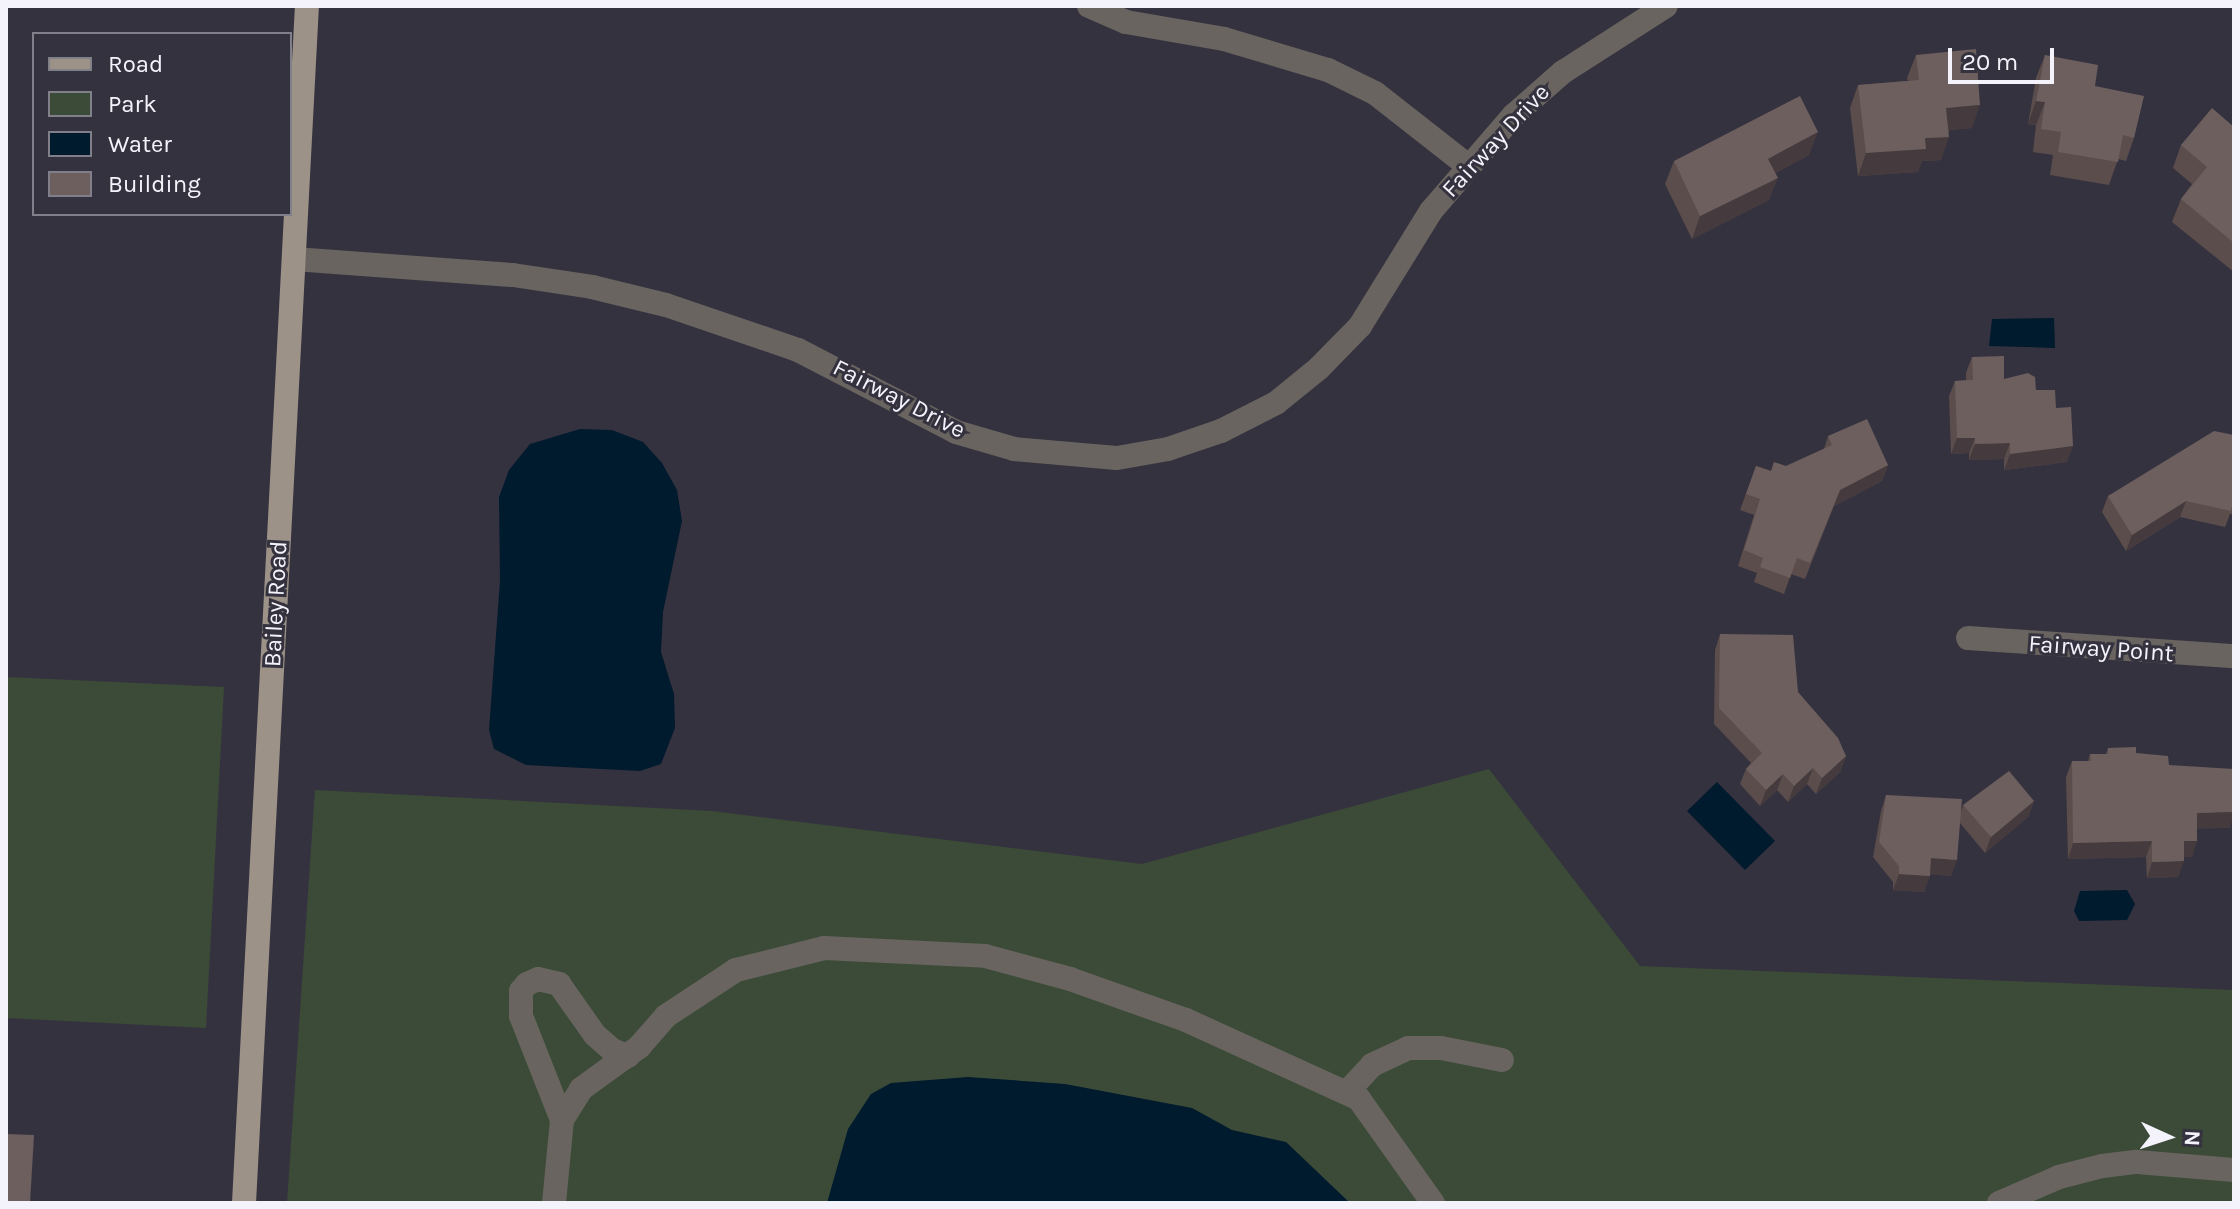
<!DOCTYPE html>
<style>
body{margin:0}
#map{position:relative;width:2240px;height:1209px;overflow:hidden;background:#35323f;font-family:Karla,sans-serif}
div>[style]{position:absolute}
.green>*{inset:0;background:#3b4b37}
.water>*{inset:0;background:#001a2e}
.minor>*{height:24px;margin:-12px;padding:0 12px;transform-origin:12px;border-radius:12px;background:#69645f}
.major>*{height:24px;margin:-12px;padding:0 12px;transform-origin:12px;border-radius:12px;background:#9c9288}
.wall>*{inset:0;background:#5b4d4b}
.shaded-wall>*{inset:0;background:#453b3e}
.building>*{inset:0;background:#6c5f5e}
span{translate:-50% -50%;white-space:nowrap;text-align:center;line-height:1.15;-webkit-text-stroke:6px #35323f;paint-order:stroke}
.street-label{font-size:24px;color:#f4f3fb}
.frame{position:absolute;inset:0;border:8px solid #f4f3fb;pointer-events:none}
.legend{position:absolute;left:32px;top:32px;width:260px;height:184px;box-sizing:border-box;background:#35323f;border:2px solid #817f8a;margin:0;padding:10px 14px;list-style:none;font-size:24px;color:#f4f3fb}
.legend li{display:flex;align-items:center;gap:16px;height:40px}
.legend b{width:40px;border:2px solid #817f8a}
.north{position:absolute;left:2128px;top:1097px;width:80px;height:80px;-webkit-text-stroke:6px #35323f;paint-order:stroke;rotate:93deg;font-size:22px;font-weight:700;line-height:32px;text-align:center;color:#f4f3fb}
.north::after{content:'';display:block;margin:auto;width:28px;height:36px;background:#f4f3fb;clip-path:polygon(50% 0,100% 100%,50% 72%,0 100%)}
.scale{position:absolute;left:1948px;top:48px;width:106px;height:36px;box-sizing:border-box;border:4px solid #f4f3fb;border-top:0;padding-left:10px;font-size:24px;line-height:28px;white-space:nowrap;color:#f4f3fb;-webkit-text-stroke:6px #35323f;paint-order:stroke}
</style>
<div id="map">
<div class="green">
<div style="clip-path:polygon(6px 677px,224px 687px,206px 1028px,6px 1018px)"></div>
<div style="clip-path:polygon(1489px 769px,1640px 966px,2234px 990px,2234px 1203px,287px 1203px,315px 790px,712px 811px,1142px 864px)"></div>
</div>
<div class="water">
<div style="clip-path:polygon(2054px 318px,2055px 348px,1989px 346px,1992px 319px)"></div>
<div style="clip-path:polygon(580px 429px,612px 430px,643px 442px,662px 463px,677px 490px,682px 521px,663px 612px,661px 652px,674px 694px,675px 728px,661px 764px,640px 771px,526px 765px,494px 749px,489px 730px,500px 581px,499px 497px,509px 470px,530px 444px)"></div>
<div style="clip-path:polygon(1717px 782px,1775px 841px,1745px 870px,1687px 811px)"></div>
<div style="clip-path:polygon(2127px 890px,2135px 904px,2127px 920px,2079px 921px,2074px 911px,2080px 891px)"></div>
<div style="clip-path:polygon(968px 1077px,1065px 1084px,1192px 1108px,1232px 1130px,1286px 1142px,1350px 1203px,827px 1203px,848px 1129px,871px 1094px,891px 1083px)"></div>
</div>
<div class="minor">
<div style="left:1089px;top:6px;width:40px;rotate:23.4deg"></div>
<div style="left:1126px;top:22px;width:99px;rotate:9.8deg"></div>
<div style="left:1224px;top:39px;width:109px;rotate:16.6deg"></div>
<div style="left:1328px;top:70px;width:52px;rotate:26.1deg"></div>
<div style="left:1375px;top:93px;width:118px;rotate:38.1deg"></div>
<div style="left:294px;top:259px;width:220px;rotate:4.2deg"></div>
<div style="left:513px;top:275px;width:80px;rotate:8.6deg"></div>
<div style="left:592px;top:287px;width:76px;rotate:13.7deg"></div>
<div style="left:666px;top:305px;width:139px;rotate:18.8deg"></div>
<div style="left:798px;top:350px;width:178px;rotate:27.4deg"></div>
<div style="left:956px;top:432px;width:60px;rotate:16.3deg"></div>
<div style="left:1014px;top:449px;width:103px;rotate:5deg"></div>
<div style="left:1117px;top:458px;width:52px;rotate:-10deg"></div>
<div style="left:1168px;top:449px;width:56px;rotate:-18.8deg"></div>
<div style="left:1221px;top:431px;width:62px;rotate:-27deg"></div>
<div style="left:1276px;top:403px;width:55px;rotate:-39.1deg"></div>
<div style="left:1319px;top:368px;width:59px;rotate:-45.7deg"></div>
<div style="left:1360px;top:326px;width:135px;rotate:-58.3deg"></div>
<div style="left:1431px;top:211px;width:127px;rotate:-49.2deg"></div>
<div style="left:1514px;top:115px;width:65px;rotate:-41.3deg"></div>
<div style="left:1563px;top:72px;width:122px;rotate:-32.7deg"></div>
<div style="left:1968px;top:638px;width:267px;rotate:3.9deg"></div>
<div style="left:1348px;top:1091px;width:35px;rotate:-47deg"></div>
<div style="left:1372px;top:1065px;width:40px;rotate:-25deg"></div>
<div style="left:1408px;top:1048px;width:33px"></div>
<div style="left:1441px;top:1048px;width:62px;rotate:11.1deg"></div>
<div style="left:562px;top:1120px;width:112px;rotate:-111.5deg"></div>
<div style="left:521px;top:1016px;width:25px;rotate:-90deg"></div>
<div style="left:521px;top:991px;width:9px;rotate:-49deg"></div>
<div style="left:527px;top:984px;width:12px;rotate:-24deg"></div>
<div style="left:538px;top:979px;width:22px;rotate:13deg"></div>
<div style="left:559px;top:984px;width:62px;rotate:54.8deg"></div>
<div style="left:595px;top:1035px;width:23px;rotate:41deg"></div>
<div style="left:612px;top:1050px;width:17px;rotate:21deg"></div>
<div style="left:554px;top:1203px;width:83px;rotate:-84.5deg"></div>
<div style="left:562px;top:1120px;width:36px;rotate:-58deg"></div>
<div style="left:581px;top:1089px;width:72px;rotate:-35.9deg"></div>
<div style="left:639px;top:1047px;width:41px;rotate:-48.9deg"></div>
<div style="left:666px;top:1016px;width:84px;rotate:-33.3deg"></div>
<div style="left:736px;top:970px;width:91px;rotate:-14deg"></div>
<div style="left:824px;top:948px;width:161px;rotate:2.8deg"></div>
<div style="left:985px;top:956px;width:88px;rotate:15.1deg"></div>
<div style="left:1070px;top:979px;width:123px;rotate:19.5deg"></div>
<div style="left:1186px;top:1020px;width:190px;rotate:24.5deg"></div>
<div style="left:1359px;top:1099px;width:128px;rotate:54.6deg"></div>
<div style="left:1999px;top:1203px;width:65px;rotate:-23.4deg"></div>
<div style="left:2059px;top:1177px;width:44px;rotate:-14.3deg"></div>
<div style="left:2102px;top:1166px;width:35px;rotate:-7deg"></div>
<div style="left:2137px;top:1162px;width:97px;rotate:4.7deg"></div>
</div>
<div class="major">
<div style="left:244px;top:1203px;width:1199px;rotate:-86.99deg"></div>
</div>
<div class="wall">
<div style="clip-path:polygon(1916px 55px,1972px 128px,1949px 130px,1941px 160px,1922px 161px,1918px 172px,1858px 176px,1850px 108px,1858px 85px,1908px 81px,1907px 78px)"></div>
<div style="clip-path:polygon(2045px 55px,2095px 86px,2134px 138px,2126px 161px,2118px 159px,2109px 185px,2050px 175px,2053px 155px,2033px 152px,2036px 125px,2028px 124px,2036px 78px)"></div>
<div style="clip-path:polygon(2234px 127px,2234px 272px,2172px 222px,2181px 199px,2192px 184px,2173px 168px,2181px 145px)"></div>
<div style="clip-path:polygon(1809px 155px,1775px 173px,1769px 200px,1692px 239px,1665px 184px,1674px 161px)"></div>
<div style="clip-path:polygon(1972px 357px,2004px 379px,2036px 390px,2056px 408px,2067px 462px,2004px 470px,2004px 459px,1969px 460px,1969px 453px,1951px 454px,1949px 396px,1955px 381px,1966px 380px,1966px 373px)"></div>
<div style="clip-path:polygon(2234px 435px,2234px 515px,2230px 514px,2225px 527px,2180px 517px,2126px 551px,2102px 512px,2108px 496px)"></div>
<div style="clip-path:polygon(1828px 436px,1888px 465px,1882px 481px,1834px 506px,1805px 579px,1791px 574px,1784px 594px,1754px 582px,1757px 573px,1738px 566px,1754px 515px,1740px 510px,1756px 466px,1771px 471px,1786px 466px,1824px 449px)"></div>
<div style="clip-path:polygon(1720px 634px,1798px 692px,1846px 756px,1840px 772px,1816px 794px,1807px 784px,1788px 802px,1777px 790px,1760px 806px,1740px 784px,1746px 769px,1751px 763px,1714px 724px,1715px 650px)"></div>
<div style="clip-path:polygon(2108px 748px,2136px 753px,2169px 765px,2230px 828px,2197px 828px,2192px 857px,2184px 857px,2178px 877px,2147px 878px,2146px 857px,2068px 859px,2066px 777px,2072px 761px,2088px 761px,2090px 754px,2106px 754px)"></div>
<div style="clip-path:polygon(1886px 795px,1961px 812px,1963px 805px,2034px 801px,2028px 817px,1985px 853px,1960px 823px,1951px 876px,1930px 874px,1924px 892px,1893px 890px,1893px 882px,1873px 857px,1881px 811px)"></div>
</div>
<div class="shaded-wall">
<div style="clip-path:polygon(2036px 101px,2045px 102px,2036px 125px,2028px 124px)"></div>
<div style="clip-path:polygon(1980px 105px,1972px 128px,1938px 131px,1946px 108px)"></div>
<div style="clip-path:polygon(1818px 132px,1809px 155px,1759px 182px,1768px 159px)"></div>
<div style="clip-path:polygon(1949px 137px,1941px 160px,1922px 161px,1918px 172px,1858px 176px,1866px 153px,1925px 138px)"></div>
<div style="clip-path:polygon(1778px 178px,1769px 200px,1692px 239px,1700px 216px)"></div>
<div style="clip-path:polygon(1957px 438px,1975px 438px,1969px 453px,1951px 454px)"></div>
<div style="clip-path:polygon(2010px 443px,2004px 459px,1969px 460px,1975px 444px)"></div>
<div style="clip-path:polygon(2073px 446px,2067px 462px,2004px 470px,2010px 454px)"></div>
<div style="clip-path:polygon(1888px 465px,1882px 481px,1834px 506px,1805px 579px,1840px 490px)"></div>
<div style="clip-path:polygon(2186px 501px,2180px 517px,2126px 551px,2132px 535px)"></div>
<div style="clip-path:polygon(1846px 756px,1840px 772px,1816px 794px,1822px 778px)"></div>
<div style="clip-path:polygon(1813px 768px,1807px 784px,1788px 802px,1794px 786px)"></div>
<div style="clip-path:polygon(1783px 774px,1777px 790px,1760px 806px,1766px 790px)"></div>
<div style="clip-path:polygon(2034px 801px,2028px 817px,1985px 853px,1991px 837px)"></div>
<div style="clip-path:polygon(2234px 812px,2230px 828px,2191px 829px,2197px 813px)"></div>
<div style="clip-path:polygon(2152px 841px,2146px 857px,2068px 859px,2073px 843px)"></div>
<div style="clip-path:polygon(2184px 841px,2197px 841px,2192px 857px,2178px 857px)"></div>
<div style="clip-path:polygon(1931px 858px,1957px 860px,1951px 876px,1925px 874px)"></div>
<div style="clip-path:polygon(2184px 861px,2178px 877px,2147px 878px,2152px 862px)"></div>
<div style="clip-path:polygon(1899px 874px,1930px 876px,1924px 892px,1893px 890px)"></div>
</div>
<div class="building">
<div style="clip-path:polygon(1976px 49px,1980px 105px,1946px 108px,1949px 137px,1925px 138px,1926px 149px,1866px 153px,1858px 85px,1919px 80px,1916px 55px)"></div>
<div style="clip-path:polygon(2045px 55px,2098px 65px,2095px 86px,2144px 96px,2134px 138px,2123px 135px,2118px 162px,2058px 152px,2061px 132px,2041px 129px,2045px 102px,2036px 101px)"></div>
<div style="clip-path:polygon(1800px 96px,1818px 132px,1768px 159px,1778px 178px,1700px 216px,1674px 161px)"></div>
<div style="clip-path:polygon(2212px 108px,2234px 127px,2234px 243px,2181px 199px,2207px 167px,2181px 145px)"></div>
<div style="clip-path:polygon(2004px 356px,2004px 379px,2028px 373px,2035px 377px,2036px 390px,2055px 390px,2056px 408px,2071px 407px,2073px 446px,2010px 454px,2010px 443px,1975px 444px,1975px 438px,1957px 438px,1955px 381px,1973px 380px,1972px 357px)"></div>
<div style="clip-path:polygon(1867px 419px,1888px 465px,1840px 490px,1810px 563px,1797px 558px,1790px 578px,1760px 567px,1763px 558px,1744px 550px,1760px 499px,1746px 494px,1756px 466px,1771px 471px,1774px 462px,1786px 466px,1832px 445px,1828px 436px)"></div>
<div style="clip-path:polygon(2214px 431px,2234px 435px,2234px 498px,2231px 511px,2186px 501px,2132px 535px,2108px 496px)"></div>
<div style="clip-path:polygon(1720px 634px,1793px 635px,1798px 692px,1838px 738px,1846px 756px,1822px 778px,1813px 768px,1794px 786px,1783px 774px,1766px 790px,1746px 769px,1762px 753px,1719px 708px)"></div>
<div style="clip-path:polygon(2136px 747px,2136px 753px,2168px 756px,2169px 765px,2234px 769px,2234px 812px,2197px 813px,2197px 841px,2184px 841px,2184px 861px,2152px 862px,2152px 841px,2073px 843px,2072px 761px,2091px 761px,2090px 754px,2108px 754px,2108px 748px)"></div>
<div style="clip-path:polygon(2009px 771px,2034px 801px,1991px 837px,1963px 805px)"></div>
<div style="clip-path:polygon(1886px 795px,1962px 799px,1957px 860px,1931px 858px,1930px 876px,1899px 874px,1899px 866px,1879px 842px)"></div>
<div style="clip-path:polygon(6px 1134px,34px 1135px,30px 1203px,6px 1203px)"></div>
</div>
<div class="street-label">
<span style="left:1496px;top:141px;rotate:-47deg">Fairway Drive</span>
<span style="left:899px;top:399px;rotate:27deg">Fairway Drive</span>
<span style="left:276px;top:604px;rotate:-87deg">Bailey Road</span>
<span style="left:2101px;top:649px;rotate:4deg">Fairway Point</span>
</div>
<div class="frame"></div>
<ul class="legend">
<li><b style="height:10px;background:#9c9288"></b>Road</li>
<li><b style="height:22px;background:#3b4b37"></b>Park</li>
<li><b style="height:22px;background:#001a2e"></b>Water</li>
<li><b style="height:22px;background:#6c5f5e"></b>Building</li>
</ul>
<div class="north">N</div>
<div class="scale">20 m</div>
</div>
